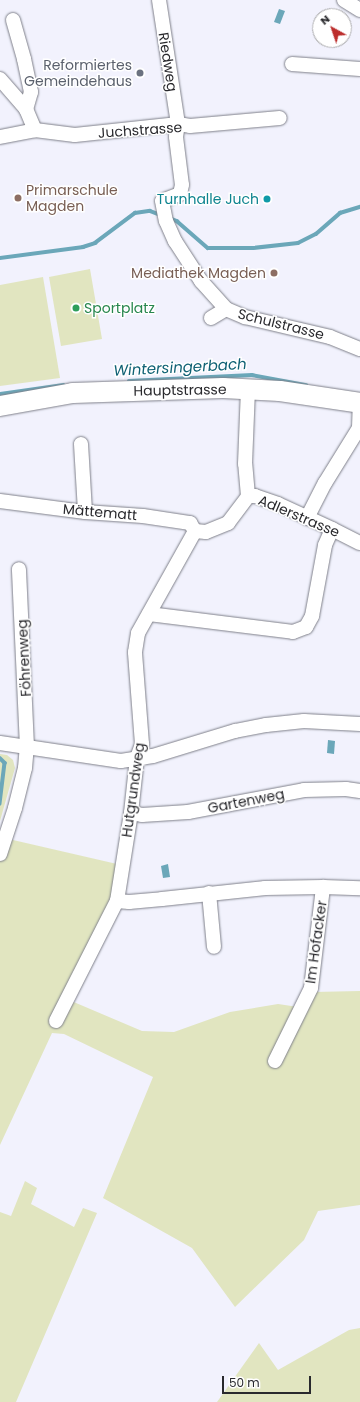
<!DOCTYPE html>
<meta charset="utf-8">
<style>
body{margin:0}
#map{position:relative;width:360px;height:1402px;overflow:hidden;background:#f2f2fd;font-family:Poppins,sans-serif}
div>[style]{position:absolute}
.green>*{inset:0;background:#e1e5c0}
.water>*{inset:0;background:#6ba7b9}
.stream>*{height:3.5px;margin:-1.75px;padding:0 1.75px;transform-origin:1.75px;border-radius:1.75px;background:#6ba7b9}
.roads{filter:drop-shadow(0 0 1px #7f808a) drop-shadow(0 0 1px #7f808a)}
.street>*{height:14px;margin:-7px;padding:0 7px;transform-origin:7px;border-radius:7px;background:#fff}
.secondary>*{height:20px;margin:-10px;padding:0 10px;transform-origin:10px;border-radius:10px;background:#fff}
.dots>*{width:11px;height:11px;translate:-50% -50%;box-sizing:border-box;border:2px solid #fff;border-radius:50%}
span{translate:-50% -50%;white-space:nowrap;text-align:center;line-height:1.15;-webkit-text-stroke:3px #fff;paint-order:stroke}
.street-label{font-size:14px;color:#29292d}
.worship-label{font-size:14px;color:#5b616d}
.right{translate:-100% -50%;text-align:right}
.education-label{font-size:14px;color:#785e54}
.left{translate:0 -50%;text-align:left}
.culture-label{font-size:14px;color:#0d838f}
.leisure-label{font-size:14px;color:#27864d}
.water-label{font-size:15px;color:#0f6174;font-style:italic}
.north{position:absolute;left:312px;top:8px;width:40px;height:40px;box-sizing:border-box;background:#fff;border:1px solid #a9a9ab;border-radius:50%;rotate:320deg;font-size:11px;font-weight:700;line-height:16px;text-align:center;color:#29292d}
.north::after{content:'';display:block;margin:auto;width:14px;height:18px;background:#bc2d2c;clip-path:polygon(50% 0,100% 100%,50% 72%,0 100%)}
.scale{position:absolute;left:222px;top:1376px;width:89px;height:18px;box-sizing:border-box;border:2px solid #29292d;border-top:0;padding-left:5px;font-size:12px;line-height:14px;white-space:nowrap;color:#29292d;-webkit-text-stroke:3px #fff;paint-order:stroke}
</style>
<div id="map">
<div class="green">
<div style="clip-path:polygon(90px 269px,102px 339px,61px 346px,49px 277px)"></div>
<div style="clip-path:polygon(43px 277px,60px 378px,0 386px,0 285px)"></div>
<div style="clip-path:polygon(0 754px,7px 755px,13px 760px,15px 768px,0 821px)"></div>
<div style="clip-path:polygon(0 837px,117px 864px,110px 904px,69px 1000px,142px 1031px,174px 1032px,230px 1012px,278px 1004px,305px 1008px,313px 992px,360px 991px,360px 1205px,318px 1211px,304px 1240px,235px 1307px,192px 1248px,103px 1198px,153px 1077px,64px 1034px,52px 1033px,0 1145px)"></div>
<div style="clip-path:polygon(25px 1181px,37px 1188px,31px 1204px,74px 1227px,83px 1208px,97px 1213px,16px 1402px,0 1402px,0 1212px,11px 1216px)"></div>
<div style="clip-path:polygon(360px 1328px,360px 1402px,217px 1402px,259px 1343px,278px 1370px,349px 1330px)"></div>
</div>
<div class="water">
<div style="clip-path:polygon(279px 9px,285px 11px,280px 24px,274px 22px)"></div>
<div style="clip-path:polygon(328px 740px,335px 741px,334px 754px,327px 753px)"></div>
<div style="clip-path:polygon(168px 864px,170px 877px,163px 878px,161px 866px)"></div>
</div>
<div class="stream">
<div style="left:169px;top:218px;width:9px;rotate:21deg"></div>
<div style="left:177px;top:221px;width:41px;rotate:41.1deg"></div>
<div style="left:208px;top:248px;width:45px"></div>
<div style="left:253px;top:248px;width:45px;rotate:-6.3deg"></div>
<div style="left:298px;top:243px;width:20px;rotate:-27deg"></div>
<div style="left:316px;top:234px;width:32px;rotate:-41deg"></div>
<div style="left:340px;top:213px;width:21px;rotate:-17deg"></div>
<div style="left:0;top:258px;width:84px;rotate:-7.5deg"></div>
<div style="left:83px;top:247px;width:13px;rotate:-18deg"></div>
<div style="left:95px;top:243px;width:50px;rotate:-36.9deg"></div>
<div style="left:135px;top:213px;width:15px;rotate:-8deg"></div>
<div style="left:150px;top:211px;width:12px;rotate:20deg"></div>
<div style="left:129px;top:381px;width:123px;rotate:-2.8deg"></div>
<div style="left:252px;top:375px;width:55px;rotate:10.5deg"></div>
<div style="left:0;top:394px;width:64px;rotate:-8.1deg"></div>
<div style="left:0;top:758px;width:7px;rotate:45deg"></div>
<div style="left:5px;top:763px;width:41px;rotate:97deg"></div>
</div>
<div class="roads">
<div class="street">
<div style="left:159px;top:0;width:125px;rotate:81.3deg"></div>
<div style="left:178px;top:124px;width:13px;rotate:99deg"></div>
<div style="left:176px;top:137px;width:48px;rotate:82.9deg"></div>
<div style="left:182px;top:185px;width:9px;rotate:103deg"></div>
<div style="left:180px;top:194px;width:19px;rotate:159deg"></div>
<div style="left:162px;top:201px;width:20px;rotate:79deg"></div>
<div style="left:166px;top:221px;width:22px;rotate:66deg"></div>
<div style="left:175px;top:241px;width:48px;rotate:57deg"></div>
<div style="left:201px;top:281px;width:38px;rotate:48deg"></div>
<div style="left:226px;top:309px;width:21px;rotate:23deg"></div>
<div style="left:245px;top:317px;width:87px;rotate:13.2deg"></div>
<div style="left:330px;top:337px;width:32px;rotate:22deg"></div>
<div style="left:344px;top:0;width:19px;rotate:32deg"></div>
<div style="left:13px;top:20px;width:41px;rotate:74.2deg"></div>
<div style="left:24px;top:59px;width:34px;rotate:78deg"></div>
<div style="left:31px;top:92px;width:18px;rotate:106deg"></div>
<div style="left:292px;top:64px;width:68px;rotate:4.2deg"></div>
<div style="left:0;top:79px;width:40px;rotate:49deg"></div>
<div style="left:26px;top:109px;width:23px;rotate:67deg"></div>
<div style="left:0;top:137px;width:36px;rotate:-11deg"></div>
<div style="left:35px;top:130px;width:40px;rotate:7.1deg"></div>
<div style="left:75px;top:135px;width:104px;rotate:-6.1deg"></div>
<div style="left:178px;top:124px;width:12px;rotate:9deg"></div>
<div style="left:190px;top:126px;width:90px;rotate:-5.1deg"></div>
<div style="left:211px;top:318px;width:17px;rotate:-31deg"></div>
<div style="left:81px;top:444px;width:68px;rotate:86.6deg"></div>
<div style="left:248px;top:496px;width:7px"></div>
<div style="left:255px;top:496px;width:24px;rotate:19deg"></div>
<div style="left:278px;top:504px;width:60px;rotate:24.8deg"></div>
<div style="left:332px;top:529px;width:31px;rotate:27deg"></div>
<div style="left:248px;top:496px;width:32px;rotate:-95deg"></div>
<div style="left:245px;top:464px;width:75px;rotate:-87.7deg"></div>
<div style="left:0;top:501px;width:86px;rotate:7.4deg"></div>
<div style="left:85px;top:512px;width:58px;rotate:3.9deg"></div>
<div style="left:143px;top:516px;width:48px;rotate:8.5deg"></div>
<div style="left:190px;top:523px;width:9px;rotate:58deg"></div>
<div style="left:307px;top:518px;width:39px;rotate:-63deg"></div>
<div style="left:325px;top:483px;width:65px;rotate:-58.3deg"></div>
<div style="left:359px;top:428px;width:25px;rotate:-88deg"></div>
<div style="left:149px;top:614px;width:145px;rotate:7.1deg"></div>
<div style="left:293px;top:632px;width:14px;rotate:-21deg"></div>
<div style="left:306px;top:627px;width:13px;rotate:-61deg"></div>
<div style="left:312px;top:616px;width:72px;rotate:-79.6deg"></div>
<div style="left:325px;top:545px;width:17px;rotate:-66deg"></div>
<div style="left:0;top:743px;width:122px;rotate:8.5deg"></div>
<div style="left:121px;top:761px;width:32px;rotate:-9deg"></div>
<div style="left:153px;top:756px;width:86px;rotate:-17deg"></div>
<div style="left:235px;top:731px;width:32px;rotate:-11deg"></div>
<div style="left:266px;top:725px;width:38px;rotate:-6deg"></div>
<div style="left:304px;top:721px;width:56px;rotate:3.1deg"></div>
<div style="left:131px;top:813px;width:11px;rotate:10deg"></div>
<div style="left:142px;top:815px;width:46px;rotate:-3.7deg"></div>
<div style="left:188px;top:812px;width:118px;rotate:-10.7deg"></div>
<div style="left:304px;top:790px;width:42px;rotate:-1.4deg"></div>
<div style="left:346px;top:789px;width:14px;rotate:8deg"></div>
<div style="left:0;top:854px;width:48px;rotate:-71.9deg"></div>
<div style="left:15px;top:808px;width:41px;rotate:-76deg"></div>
<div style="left:25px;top:768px;width:21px;rotate:-85deg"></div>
<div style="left:27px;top:747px;width:178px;rotate:-92.6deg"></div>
<div style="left:209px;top:893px;width:54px;rotate:84.7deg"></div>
<div style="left:117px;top:901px;width:12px;rotate:5deg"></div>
<div style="left:129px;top:902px;width:33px;rotate:-5deg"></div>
<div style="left:162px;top:899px;width:104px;rotate:-6.1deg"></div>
<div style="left:265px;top:888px;width:58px;rotate:-1deg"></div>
<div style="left:323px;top:887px;width:37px;rotate:2deg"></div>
<div style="left:56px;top:1021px;width:135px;rotate:-63.1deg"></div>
<div style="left:117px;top:901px;width:89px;rotate:-81deg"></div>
<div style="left:131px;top:813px;width:55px;rotate:-83.8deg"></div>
<div style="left:137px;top:758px;width:15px;rotate:-70deg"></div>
<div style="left:142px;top:744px;width:92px;rotate:-94.4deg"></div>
<div style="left:135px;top:652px;width:19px;rotate:-81deg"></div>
<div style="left:138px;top:633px;width:117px;rotate:-60.8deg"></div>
<div style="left:195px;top:531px;width:11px;rotate:5deg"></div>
<div style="left:206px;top:532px;width:24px;rotate:-22deg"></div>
<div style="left:228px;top:523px;width:34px;rotate:-53deg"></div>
<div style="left:275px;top:1061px;width:81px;rotate:-63.7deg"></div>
<div style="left:311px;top:988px;width:102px;rotate:-83.2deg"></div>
</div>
<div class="secondary">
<div style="left:0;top:406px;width:74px;rotate:-10.1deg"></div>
<div style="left:73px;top:393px;width:150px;rotate:-1.9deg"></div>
<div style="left:223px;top:388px;width:57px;rotate:3deg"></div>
<div style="left:280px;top:391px;width:81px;rotate:8.5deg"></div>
</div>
</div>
<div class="dots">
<div style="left:140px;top:73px;background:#6b7280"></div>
<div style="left:18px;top:198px;background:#8d6e63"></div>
<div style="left:267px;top:199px;background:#0f9aa8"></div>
<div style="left:274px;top:273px;background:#8d6e63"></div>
<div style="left:76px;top:308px;background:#2e9e5b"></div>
</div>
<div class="street-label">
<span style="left:168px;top:62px;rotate:81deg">Riedweg</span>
<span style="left:140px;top:130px;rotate:-4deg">Juchstrasse</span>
<span style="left:281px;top:324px;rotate:14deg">Schulstrasse</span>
<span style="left:180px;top:390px;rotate:-1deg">Hauptstrasse</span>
<span style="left:100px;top:512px;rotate:5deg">Mättematt</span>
<span style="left:299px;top:516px;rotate:23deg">Adlerstrasse</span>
<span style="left:24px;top:658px;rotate:-93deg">Föhrenweg</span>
<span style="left:133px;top:790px;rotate:-82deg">Hutgrundweg</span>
<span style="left:246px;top:801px;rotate:-11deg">Gartenweg</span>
<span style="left:316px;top:942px;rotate:-82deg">Im Hofacker</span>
</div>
<div class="worship-label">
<span class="right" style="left:132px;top:73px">Reformiertes<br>Gemeindehaus</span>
</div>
<div class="education-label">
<span class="left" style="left:26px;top:198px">Primarschule<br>Magden</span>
<span class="right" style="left:266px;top:273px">Mediathek Magden</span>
</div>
<div class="culture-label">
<span class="right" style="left:259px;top:199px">Turnhalle Juch</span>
</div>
<div class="leisure-label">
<span class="left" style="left:84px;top:308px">Sportplatz</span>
</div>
<div class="water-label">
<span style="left:180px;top:367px;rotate:-3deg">Wintersingerbach</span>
</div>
<div class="north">N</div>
<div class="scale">50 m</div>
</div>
